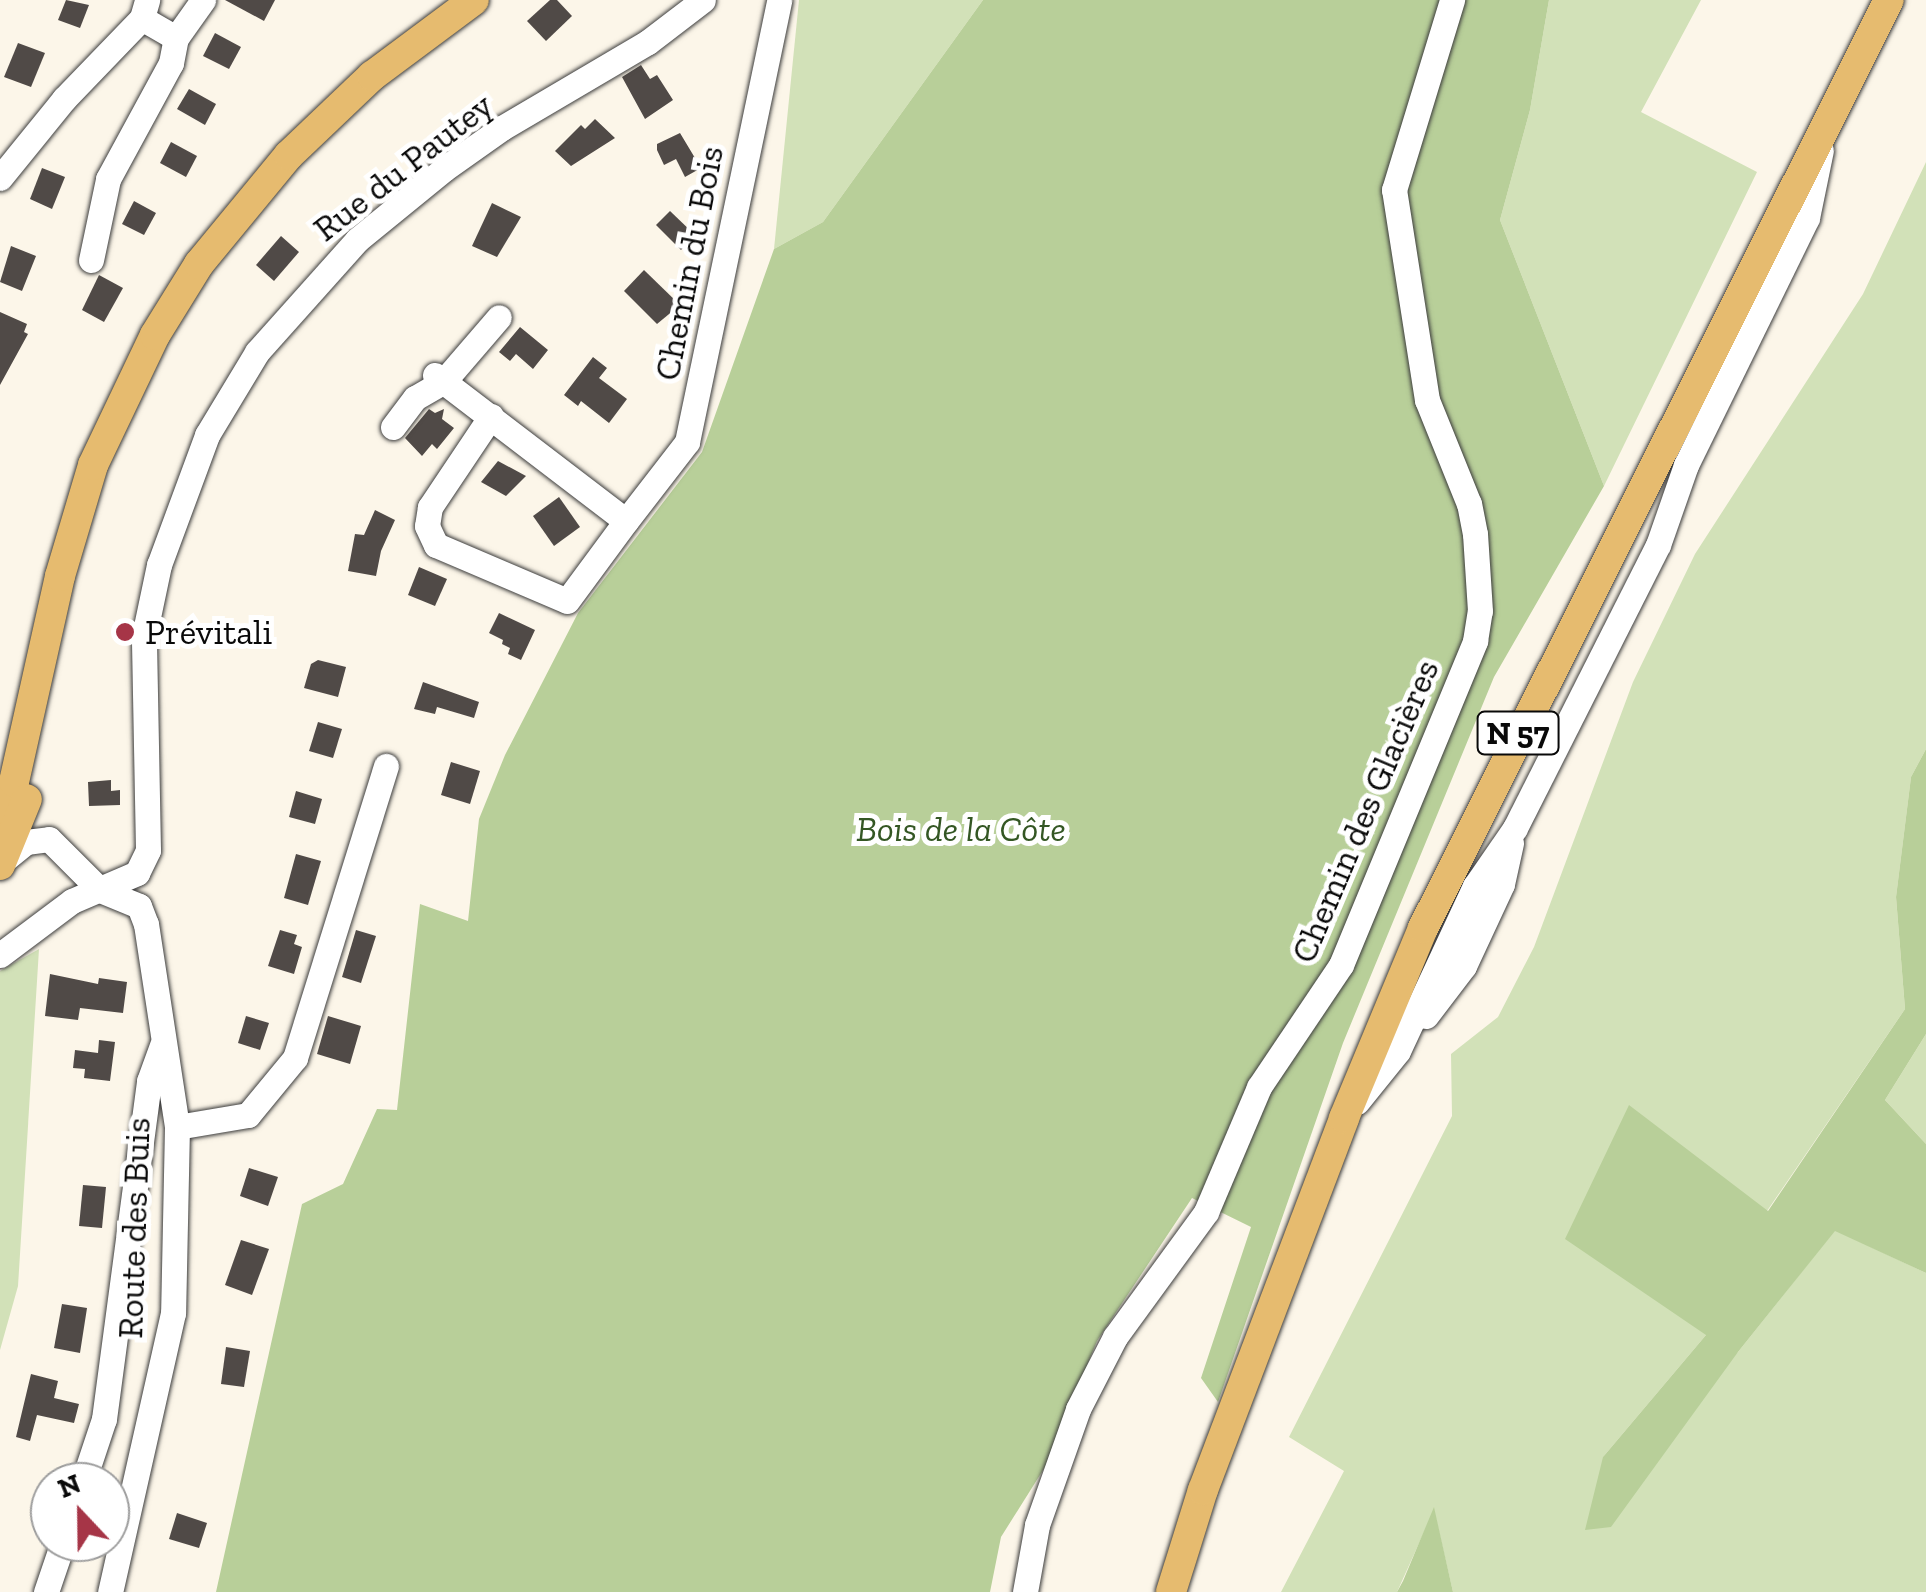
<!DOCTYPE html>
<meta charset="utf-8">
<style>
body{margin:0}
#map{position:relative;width:1926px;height:1592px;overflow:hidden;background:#fcf6e9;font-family:"Zilla Slab",serif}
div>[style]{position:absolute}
.green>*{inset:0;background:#d2e1b8}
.forest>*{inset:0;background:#b8cf99}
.building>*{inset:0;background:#504a47}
.roads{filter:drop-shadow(0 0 2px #3c3c3c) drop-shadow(0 0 2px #3c3c3c)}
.minor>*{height:25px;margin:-12.5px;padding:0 12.5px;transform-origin:12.5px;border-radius:12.5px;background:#fff}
.major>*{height:30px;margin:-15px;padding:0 15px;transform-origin:15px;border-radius:15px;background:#e6bb6f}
.dots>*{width:28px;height:28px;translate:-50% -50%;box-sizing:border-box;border:5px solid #fff;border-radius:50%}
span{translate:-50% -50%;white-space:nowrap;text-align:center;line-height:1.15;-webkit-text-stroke:10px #fff;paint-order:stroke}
.shield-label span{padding:2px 8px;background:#fff;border:2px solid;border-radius:8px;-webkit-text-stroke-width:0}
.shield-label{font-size:32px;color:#090909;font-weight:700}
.street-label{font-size:35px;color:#090909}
.poi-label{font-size:35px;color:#090909}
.left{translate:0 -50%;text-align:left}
.park-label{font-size:35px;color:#345724;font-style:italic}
.north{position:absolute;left:30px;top:1462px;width:100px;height:100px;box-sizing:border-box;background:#fff;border:2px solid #9d9d9d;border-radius:50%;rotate:338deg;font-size:28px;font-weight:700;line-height:40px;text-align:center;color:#090909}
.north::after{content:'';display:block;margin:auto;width:35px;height:45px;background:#a63547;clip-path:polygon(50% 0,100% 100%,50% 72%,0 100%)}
</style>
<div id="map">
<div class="green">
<div style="clip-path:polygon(799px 0,983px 0,823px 222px,774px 249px)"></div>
<div style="clip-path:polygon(1549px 0,1701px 0,1641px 112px,1757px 172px,1604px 486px,1500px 220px,1530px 110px)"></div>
<div style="clip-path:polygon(1926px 162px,1926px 749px,1911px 777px,1896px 897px,1905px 1009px,1767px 1211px,1706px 1335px,1603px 1457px,1738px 1352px,1835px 1230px,1926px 1273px,1926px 1592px,1453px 1592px,1434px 1510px,1397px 1592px,1281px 1592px,1344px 1471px,1289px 1437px,1452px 1116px,1451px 1054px,1498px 1017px,1534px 947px,1633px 682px,1695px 554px,1863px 294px)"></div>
<div style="clip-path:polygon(39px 949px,18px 1286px,0 1350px,0 971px)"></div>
<div style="clip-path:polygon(1926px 1034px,1926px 1144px,1885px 1100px)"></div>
</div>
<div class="forest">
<div style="clip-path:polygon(983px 0,1549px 0,1530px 110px,1500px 220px,1604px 486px,1494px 677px,1343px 1043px,1218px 1402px,1201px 1378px,1251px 1227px,1192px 1198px,1097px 1341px,1045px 1467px,1001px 1537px,990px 1592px,216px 1592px,302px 1204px,343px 1184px,377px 1109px,397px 1110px,420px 904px,468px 921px,479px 819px,505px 755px,578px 613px,702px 452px,774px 249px,823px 222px)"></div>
<div style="clip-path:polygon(1926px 749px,1926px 1034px,1885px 1100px,1926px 1144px,1926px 1273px,1835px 1231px,1738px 1352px,1611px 1527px,1585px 1530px,1603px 1457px,1706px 1335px,1565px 1239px,1629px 1105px,1768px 1211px,1905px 1009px,1896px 897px,1911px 777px)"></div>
<div style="clip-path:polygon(1434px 1507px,1453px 1592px,1397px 1592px,1403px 1581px)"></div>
</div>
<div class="building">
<div style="clip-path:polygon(66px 0,89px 5px,80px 28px,58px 20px)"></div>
<div style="clip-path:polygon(225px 0,275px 0,264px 21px)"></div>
<div style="clip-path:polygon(550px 0,557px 0,572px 16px,546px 41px,527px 21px)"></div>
<div style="clip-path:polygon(215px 33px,241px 47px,229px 69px,203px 56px)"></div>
<div style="clip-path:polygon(18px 43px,45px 53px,31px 87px,4px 77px)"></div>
<div style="clip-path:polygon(641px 65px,650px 79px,657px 75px,673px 100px,645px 119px,622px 77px)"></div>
<div style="clip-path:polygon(189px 89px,216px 104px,205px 125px,177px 109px)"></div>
<div style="clip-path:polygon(595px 119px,615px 138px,571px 166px,555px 151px,581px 125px,585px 129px)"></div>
<div style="clip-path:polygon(680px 133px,701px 168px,685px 177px,676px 159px,664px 165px,657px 150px,657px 144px)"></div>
<div style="clip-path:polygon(171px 142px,197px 156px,186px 177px,160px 163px)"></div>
<div style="clip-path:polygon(42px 168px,65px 177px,52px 209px,30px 199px)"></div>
<div style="clip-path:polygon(134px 201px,156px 213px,144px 235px,122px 224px)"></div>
<div style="clip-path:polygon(492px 203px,521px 217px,497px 257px,472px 246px)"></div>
<div style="clip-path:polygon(670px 211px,695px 235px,681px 250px,656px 225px)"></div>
<div style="clip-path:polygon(281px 236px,299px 252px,274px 281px,256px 265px)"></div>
<div style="clip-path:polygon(11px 246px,36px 256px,22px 291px,0 282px)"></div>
<div style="clip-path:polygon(644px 270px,680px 305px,657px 324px,624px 291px)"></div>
<div style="clip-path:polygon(99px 275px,123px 288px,104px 322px,82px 310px)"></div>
<div style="clip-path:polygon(0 312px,27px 324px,24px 332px,28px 334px,0 385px)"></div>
<div style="clip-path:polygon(520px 327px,548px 350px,533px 369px,516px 354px,510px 361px,499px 352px)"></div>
<div style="clip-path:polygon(593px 357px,607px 368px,599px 378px,627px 399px,609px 423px,581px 401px,578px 406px,564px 395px)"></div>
<div style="clip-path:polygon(429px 409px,435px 413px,444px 409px,442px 419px,454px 428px,437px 449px,432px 444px,422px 456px,405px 438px)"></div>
<div style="clip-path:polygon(498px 461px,526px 476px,506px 496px,481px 482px)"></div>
<div style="clip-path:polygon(559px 497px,580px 527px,554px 546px,533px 516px)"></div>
<div style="clip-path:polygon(375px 510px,395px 520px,381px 551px,376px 576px,348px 571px,355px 534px,364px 535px)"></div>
<div style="clip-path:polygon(419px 567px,447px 579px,435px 606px,408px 595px)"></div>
<div style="clip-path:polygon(499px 613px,535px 630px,521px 660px,508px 654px,510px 648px,502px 644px,503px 640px,489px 633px)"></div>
<div style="clip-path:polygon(318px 660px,346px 667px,338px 697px,304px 688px,311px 664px)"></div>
<div style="clip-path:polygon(423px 682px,479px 702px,474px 718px,437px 707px,435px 714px,414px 709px)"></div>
<div style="clip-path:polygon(318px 722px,342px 729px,333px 758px,309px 751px)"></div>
<div style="clip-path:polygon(451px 762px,480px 771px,470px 804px,441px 795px)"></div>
<div style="clip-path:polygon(111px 780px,111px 791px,120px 790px,120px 805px,89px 806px,88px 782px)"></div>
<div style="clip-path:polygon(296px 791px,322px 799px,315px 824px,289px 817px)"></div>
<div style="clip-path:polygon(296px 854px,321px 861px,308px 905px,284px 898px)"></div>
<div style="clip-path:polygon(280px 930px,297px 935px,294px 944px,302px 947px,294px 974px,268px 966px)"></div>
<div style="clip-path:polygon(356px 930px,376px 936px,361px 983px,342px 977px)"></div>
<div style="clip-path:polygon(50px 974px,98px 984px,99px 978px,127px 982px,123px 1013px,80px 1008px,78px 1020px,45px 1016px)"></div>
<div style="clip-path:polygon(246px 1016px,269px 1023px,260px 1050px,238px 1043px)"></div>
<div style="clip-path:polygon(328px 1016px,361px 1026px,350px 1064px,317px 1054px)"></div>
<div style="clip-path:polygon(99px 1040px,115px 1042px,110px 1081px,84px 1078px,85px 1069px,73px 1068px,75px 1050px,98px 1053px)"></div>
<div style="clip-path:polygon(249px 1168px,278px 1177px,268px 1206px,240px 1196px)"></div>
<div style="clip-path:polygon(83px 1185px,106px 1187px,102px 1228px,79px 1226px)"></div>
<div style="clip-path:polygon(241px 1240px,269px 1249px,252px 1295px,225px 1285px)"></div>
<div style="clip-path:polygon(62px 1304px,87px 1308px,80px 1353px,54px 1348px)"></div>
<div style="clip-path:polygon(226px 1347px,250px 1351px,244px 1387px,221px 1384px)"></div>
<div style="clip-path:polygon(31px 1374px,58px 1381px,54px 1398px,79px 1404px,74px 1423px,37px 1415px,30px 1441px,16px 1437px)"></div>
<div style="clip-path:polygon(177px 1513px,207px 1523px,199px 1548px,169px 1539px)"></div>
</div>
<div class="roads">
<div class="minor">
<div style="left:176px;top:38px;width:47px;rotate:-54.6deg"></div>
<div style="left:0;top:178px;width:102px;rotate:-51deg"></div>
<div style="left:64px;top:99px;width:112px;rotate:-46.1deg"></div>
<div style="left:142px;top:18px;width:19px;rotate:-74deg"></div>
<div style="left:91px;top:260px;width:83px;rotate:-78.1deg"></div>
<div style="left:108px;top:179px;width:132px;rotate:-61.5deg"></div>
<div style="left:171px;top:63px;width:25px;rotate:-79deg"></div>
<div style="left:176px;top:38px;width:39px;rotate:-150deg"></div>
<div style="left:435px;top:375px;width:240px;rotate:37.4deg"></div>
<div style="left:626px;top:521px;width:100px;rotate:-52.3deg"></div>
<div style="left:687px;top:442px;width:451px;rotate:-78.2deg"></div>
<div style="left:491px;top:416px;width:110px;rotate:123.8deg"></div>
<div style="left:430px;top:507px;width:19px;rotate:99deg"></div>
<div style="left:427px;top:526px;width:21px;rotate:65deg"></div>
<div style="left:436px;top:545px;width:142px;rotate:23.1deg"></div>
<div style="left:567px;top:601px;width:99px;rotate:-53.6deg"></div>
<div style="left:393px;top:427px;width:36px;rotate:-53deg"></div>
<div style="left:415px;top:398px;width:34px;rotate:-30deg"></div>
<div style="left:444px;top:381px;width:84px;rotate:-49.3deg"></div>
<div style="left:5px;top:859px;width:27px;rotate:-39deg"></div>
<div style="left:26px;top:842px;width:23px;rotate:-7deg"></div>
<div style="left:49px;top:839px;width:72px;rotate:45deg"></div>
<div style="left:100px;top:890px;width:42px;rotate:22.3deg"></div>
<div style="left:139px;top:906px;width:19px;rotate:69deg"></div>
<div style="left:146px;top:924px;width:205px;rotate:81.3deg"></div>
<div style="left:177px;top:1127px;width:186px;rotate:91.2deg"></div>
<div style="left:173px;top:1313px;width:286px;rotate:102.7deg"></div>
<div style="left:0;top:955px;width:90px;rotate:-36.9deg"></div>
<div style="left:72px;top:901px;width:71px;rotate:-23.3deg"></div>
<div style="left:137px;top:873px;width:25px;rotate:-64deg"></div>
<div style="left:148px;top:850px;width:214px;rotate:-91.1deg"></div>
<div style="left:144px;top:636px;width:73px;rotate:-78.1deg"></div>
<div style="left:159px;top:565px;width:139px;rotate:-69.7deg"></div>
<div style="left:207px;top:435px;width:97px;rotate:-58.9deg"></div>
<div style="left:257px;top:352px;width:150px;rotate:-48.2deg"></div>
<div style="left:357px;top:240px;width:112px;rotate:-39.2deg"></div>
<div style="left:444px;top:169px;width:71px;rotate:-35.3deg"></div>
<div style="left:502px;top:128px;width:169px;rotate:-30.5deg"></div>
<div style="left:648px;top:42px;width:69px;rotate:-37.4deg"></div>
<div style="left:1426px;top:1016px;width:63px;rotate:-52.8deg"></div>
<div style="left:1464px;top:966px;width:90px;rotate:-65.1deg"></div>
<div style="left:1502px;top:884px;width:42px;rotate:-77.6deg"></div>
<div style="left:1357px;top:1102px;width:65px;rotate:-51.2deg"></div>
<div style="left:1398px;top:1051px;width:182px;rotate:-65deg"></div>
<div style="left:1475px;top:886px;width:70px;rotate:-55.4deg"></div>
<div style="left:1515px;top:828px;width:317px;rotate:-63.2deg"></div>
<div style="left:1658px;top:545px;width:85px;rotate:-70.7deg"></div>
<div style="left:1686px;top:465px;width:275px;rotate:-63.9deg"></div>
<div style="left:1807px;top:218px;width:69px;rotate:-78.4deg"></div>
<div style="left:177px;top:1127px;width:72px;rotate:-9.6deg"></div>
<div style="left:248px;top:1115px;width:74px;rotate:-50.5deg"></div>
<div style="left:295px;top:1058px;width:306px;rotate:-72.7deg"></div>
<div style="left:83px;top:1482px;width:66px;rotate:-71.6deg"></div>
<div style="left:104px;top:1419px;width:341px;rotate:-82.4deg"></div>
<div style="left:149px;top:1081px;width:38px;rotate:-70deg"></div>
<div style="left:46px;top:1592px;width:53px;rotate:-71.2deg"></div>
<div style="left:1025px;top:1592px;width:68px;rotate:-79.8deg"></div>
<div style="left:1037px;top:1525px;width:123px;rotate:-70.5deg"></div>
<div style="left:1078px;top:1409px;width:81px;rotate:-62.8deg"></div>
<div style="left:1115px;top:1337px;width:155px;rotate:-53.9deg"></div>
<div style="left:1206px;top:1212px;width:136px;rotate:-67deg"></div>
<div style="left:1259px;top:1087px;width:147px;rotate:-56.1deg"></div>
<div style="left:1341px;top:965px;width:351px;rotate:-67.5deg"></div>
<div style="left:1475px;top:641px;width:30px;rotate:-81deg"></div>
<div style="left:1480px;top:611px;width:77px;rotate:-93.7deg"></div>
<div style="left:1475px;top:534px;width:31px;rotate:-101deg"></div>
<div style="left:1469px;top:504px;width:112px;rotate:-112deg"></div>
<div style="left:1427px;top:400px;width:213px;rotate:-98.9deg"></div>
<div style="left:1394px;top:190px;width:199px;rotate:-73deg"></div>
</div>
<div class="major">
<div style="left:0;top:818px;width:39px;rotate:-69deg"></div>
<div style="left:14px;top:782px;width:211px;rotate:-77.4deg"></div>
<div style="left:60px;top:576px;width:116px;rotate:-73.4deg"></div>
<div style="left:93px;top:465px;width:144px;rotate:-64.5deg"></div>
<div style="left:155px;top:335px;width:84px;rotate:-58.2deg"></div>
<div style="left:199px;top:264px;width:141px;rotate:-50.5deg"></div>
<div style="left:289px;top:155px;width:115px;rotate:-43.6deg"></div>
<div style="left:372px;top:76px;width:127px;rotate:-36.7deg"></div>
<div style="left:0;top:865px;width:71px;rotate:-67.8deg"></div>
<div style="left:1171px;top:1592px;width:107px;rotate:-72.6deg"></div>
<div style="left:1203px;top:1490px;width:398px;rotate:-69.2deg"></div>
<div style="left:1344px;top:1118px;width:206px;rotate:-67.4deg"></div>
<div style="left:1423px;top:928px;width:1038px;rotate:-63.34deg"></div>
</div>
</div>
<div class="dots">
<div style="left:125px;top:632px;background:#a63547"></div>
</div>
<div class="shield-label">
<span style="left:1518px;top:733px">N 57</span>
</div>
<div class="street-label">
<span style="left:403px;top:167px;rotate:-38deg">Rue du Pautey</span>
<span style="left:689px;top:263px;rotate:-79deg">Chemin du Bois</span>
<span style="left:1365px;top:811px;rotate:-67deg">Chemin des Glacières</span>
<span style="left:134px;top:1228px;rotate:-88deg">Route des Buis</span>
</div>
<div class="poi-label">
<span class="left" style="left:145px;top:632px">Prévitali</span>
</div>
<div class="park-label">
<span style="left:961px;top:829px">Bois de la Côte</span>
</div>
<div class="north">N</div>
</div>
